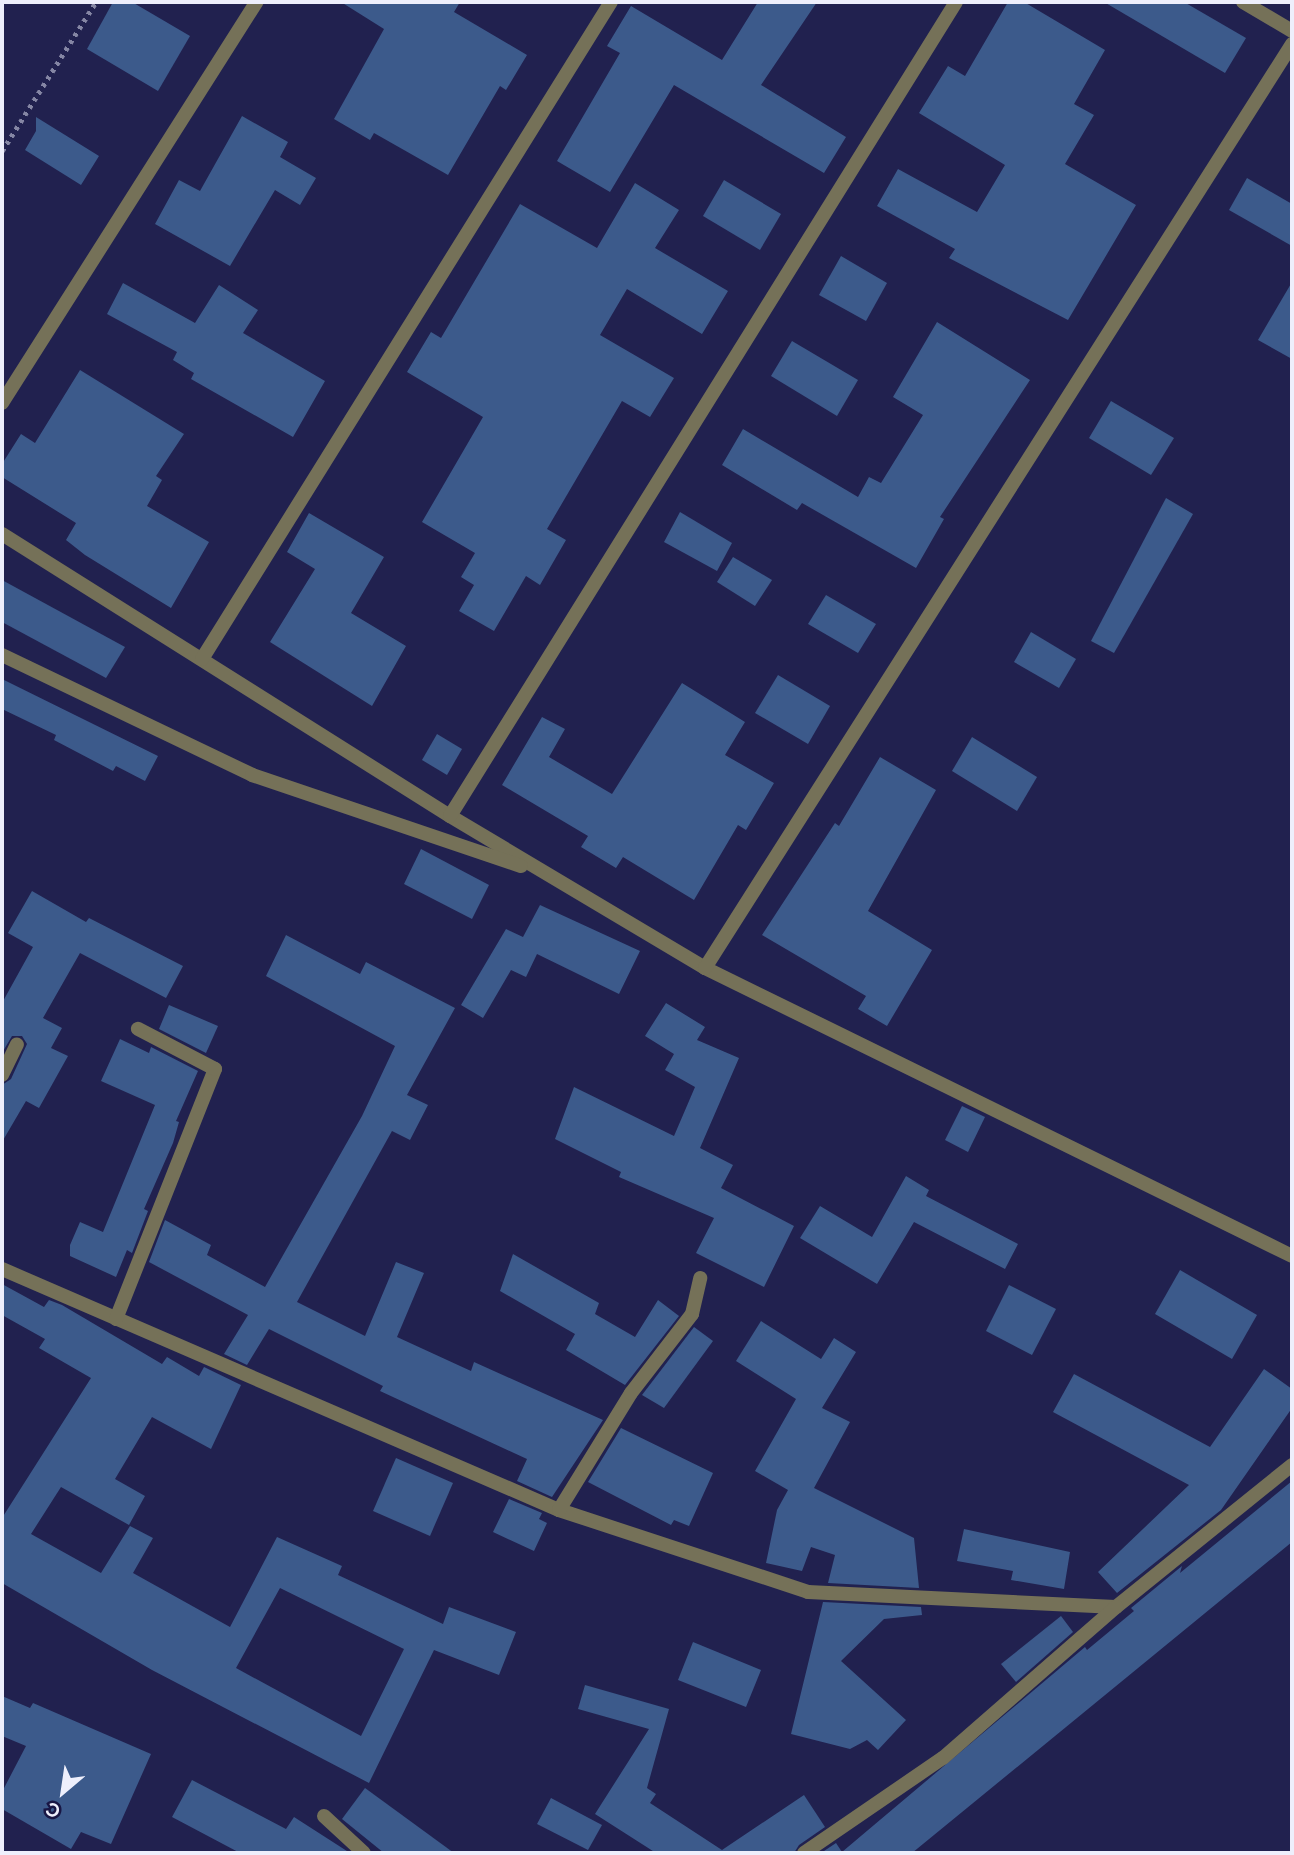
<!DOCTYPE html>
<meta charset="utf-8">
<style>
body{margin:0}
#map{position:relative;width:1294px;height:1855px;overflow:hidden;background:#21214f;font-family:Raleway,sans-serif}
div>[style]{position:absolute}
.building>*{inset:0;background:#3c5a8b}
.path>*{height:4.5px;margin-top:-2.25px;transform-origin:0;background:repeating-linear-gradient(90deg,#8586a4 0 3.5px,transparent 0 8.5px)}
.street>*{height:14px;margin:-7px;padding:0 7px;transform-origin:7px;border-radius:7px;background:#757158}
span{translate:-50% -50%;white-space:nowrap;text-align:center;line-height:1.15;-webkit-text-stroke:5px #181644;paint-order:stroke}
.frame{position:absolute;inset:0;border:4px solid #eeeffc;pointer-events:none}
.north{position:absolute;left:28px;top:1757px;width:70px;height:70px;-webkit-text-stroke:5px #181644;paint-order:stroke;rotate:209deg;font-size:19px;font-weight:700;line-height:28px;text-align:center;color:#eeeffc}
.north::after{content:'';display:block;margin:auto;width:24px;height:32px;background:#eeeffc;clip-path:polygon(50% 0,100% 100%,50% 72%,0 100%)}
</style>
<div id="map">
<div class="building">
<div style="clip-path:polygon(113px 2px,132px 2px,190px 36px,158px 91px,87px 49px)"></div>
<div style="clip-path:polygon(341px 2px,460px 2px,454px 12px,527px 55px,506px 90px,500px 86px,448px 175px,374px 133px,370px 140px,334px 119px,384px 29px)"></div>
<div style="clip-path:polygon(758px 2px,817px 2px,761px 85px,846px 137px,824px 173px,674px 85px,610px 192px,557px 161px,620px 53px,607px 46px,631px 6px,722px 60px)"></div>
<div style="clip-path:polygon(1008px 2px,1024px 2px,1105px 50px,1074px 104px,1094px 115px,1065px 164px,1136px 205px,1068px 320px,949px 258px,955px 249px,877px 206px,898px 169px,977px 212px,1005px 165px,919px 113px,948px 66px,965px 76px)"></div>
<div style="clip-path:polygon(1104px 2px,1184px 2px,1246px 38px,1225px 73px)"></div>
<div style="clip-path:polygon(242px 116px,288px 142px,280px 157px,316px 178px,300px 205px,275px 190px,230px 266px,155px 224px,179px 180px,200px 191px)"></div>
<div style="clip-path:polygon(36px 117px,99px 156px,81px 185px,25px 150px,36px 131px)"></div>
<div style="clip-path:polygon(1247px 178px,1292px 204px,1292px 246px,1229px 210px)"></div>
<div style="clip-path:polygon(724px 180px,781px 214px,760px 250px,703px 216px)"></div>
<div style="clip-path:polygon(635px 183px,679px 210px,655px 248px,728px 291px,702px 334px,627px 289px,600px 335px,674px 378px,650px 417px,622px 401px,547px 529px,566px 540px,540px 585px,526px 576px,494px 631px,459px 611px,474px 585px,461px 577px,475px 553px,422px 522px,483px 417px,407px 372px,431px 332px,441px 338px,520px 204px,597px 248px)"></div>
<div style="clip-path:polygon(841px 256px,887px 283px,866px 321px,819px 295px)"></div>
<div style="clip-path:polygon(1292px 282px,1292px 359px,1258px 340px)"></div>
<div style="clip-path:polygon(123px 283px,195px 323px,219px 285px,258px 310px,243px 333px,325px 381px,293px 437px,191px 379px,194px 373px,173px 360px,177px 352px,107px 314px)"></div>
<div style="clip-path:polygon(937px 322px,1030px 380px,940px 517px,944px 519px,916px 568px,802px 503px,797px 510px,722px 465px,743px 429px,858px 497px,869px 477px,881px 483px,923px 415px,893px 397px)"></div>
<div style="clip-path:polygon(792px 341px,858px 380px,837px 416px,771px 376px)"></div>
<div style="clip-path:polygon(80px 370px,184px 434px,156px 476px,162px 480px,147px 506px,209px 542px,171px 608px,85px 555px,66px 540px,76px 523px,2px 477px,2px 464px,21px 434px,35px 443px)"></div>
<div style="clip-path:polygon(1111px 401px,1174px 438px,1151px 475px,1089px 438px)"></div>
<div style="clip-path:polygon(1166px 498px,1193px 514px,1114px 653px,1091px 641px)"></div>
<div style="clip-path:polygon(680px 512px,732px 543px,717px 571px,664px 542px)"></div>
<div style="clip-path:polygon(309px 513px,384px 557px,351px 613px,406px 646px,372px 706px,270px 642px,315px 569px,287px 552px)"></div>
<div style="clip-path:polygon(733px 557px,772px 580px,755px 606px,717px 582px)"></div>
<div style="clip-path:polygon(2px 580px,125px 647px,106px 678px,2px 622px)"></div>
<div style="clip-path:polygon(826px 595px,876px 624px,858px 653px,808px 624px)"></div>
<div style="clip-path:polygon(1031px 632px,1076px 659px,1059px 688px,1014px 662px)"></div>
<div style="clip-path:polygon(778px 675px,830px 706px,808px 744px,755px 713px)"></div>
<div style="clip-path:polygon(2px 679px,158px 756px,145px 781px,116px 766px,113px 771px,54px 740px,56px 735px,2px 709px)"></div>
<div style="clip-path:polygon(682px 683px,745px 722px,725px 755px,774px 783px,746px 830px,738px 825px,694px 900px,623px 857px,616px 868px,581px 847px,588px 836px,502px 785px,542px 717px,565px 729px,549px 757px,612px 794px)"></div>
<div style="clip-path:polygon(437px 734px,462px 749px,447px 775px,422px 760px)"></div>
<div style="clip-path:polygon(972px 737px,1037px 777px,1017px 811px,952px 771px)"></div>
<div style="clip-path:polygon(880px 757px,936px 790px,868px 911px,932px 950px,887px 1026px,858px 1009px,866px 996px,762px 935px,835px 823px,839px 826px)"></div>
<div style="clip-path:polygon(421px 849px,489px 885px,472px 919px,404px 884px)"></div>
<div style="clip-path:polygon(32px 891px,86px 922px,89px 918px,183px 966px,166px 998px,80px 953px,43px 1018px,62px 1028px,51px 1048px,68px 1056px,39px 1108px,26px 1101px,2px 1142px,2px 1085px,11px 1079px,27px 1044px,22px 1036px,12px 1036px,2px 1053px,2px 1003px,33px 947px,8px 933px)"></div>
<div style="clip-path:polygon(540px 905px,640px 951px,619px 994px,537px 954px,526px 977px,511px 970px,483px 1018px,461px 1005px,506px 929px,523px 937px)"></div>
<div style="clip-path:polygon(286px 935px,360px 974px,366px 962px,455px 1008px,407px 1095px,428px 1105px,410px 1140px,392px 1131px,297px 1302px,365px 1336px,396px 1262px,424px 1273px,397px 1337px,471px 1371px,474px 1362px,603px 1420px,552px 1497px,517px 1481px,527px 1459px,380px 1391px,383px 1386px,269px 1329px,247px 1365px,224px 1354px,248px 1315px,149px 1262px,165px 1220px,211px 1245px,207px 1255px,265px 1287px,362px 1116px,395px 1046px,266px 976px)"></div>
<div style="clip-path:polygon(666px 1003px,705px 1027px,697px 1040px,739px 1058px,700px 1148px,733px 1165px,721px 1188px,794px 1226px,764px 1287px,696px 1253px,714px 1218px,619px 1177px,621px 1172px,555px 1139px,574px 1087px,674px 1136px,695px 1087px,665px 1070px,674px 1054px,645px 1036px)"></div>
<div style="clip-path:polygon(169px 1005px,218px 1026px,206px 1053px,159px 1029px)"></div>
<div style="clip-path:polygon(120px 1039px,149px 1053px,151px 1047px,198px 1071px,176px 1121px,179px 1122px,173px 1143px,144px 1209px,148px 1211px,132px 1253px,127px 1250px,116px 1277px,70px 1256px,70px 1245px,80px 1222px,103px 1232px,155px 1105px,101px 1081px)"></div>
<div style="clip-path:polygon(962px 1106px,985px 1117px,968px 1152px,945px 1140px)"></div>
<div style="clip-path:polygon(906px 1176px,929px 1190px,926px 1196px,1018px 1244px,1005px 1269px,914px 1222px,877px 1284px,800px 1238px,820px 1206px,872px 1237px)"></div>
<div style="clip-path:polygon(513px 1254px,599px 1303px,595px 1314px,635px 1337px,658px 1300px,679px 1316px,625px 1385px,566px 1350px,575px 1334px,500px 1291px)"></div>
<div style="clip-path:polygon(1180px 1270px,1257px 1315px,1232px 1359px,1155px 1314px)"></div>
<div style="clip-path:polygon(evenodd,2px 1284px,44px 1307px,49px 1300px,62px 1305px,162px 1364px,167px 1357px,199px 1376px,204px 1367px,241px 1385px,211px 1449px,152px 1417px,115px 1479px,145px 1496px,129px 1525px,61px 1487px,31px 1534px,101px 1573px,130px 1526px,153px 1538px,133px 1573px,230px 1627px,277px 1537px,342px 1566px,338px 1575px,443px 1624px,449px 1607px,516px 1632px,499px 1675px,434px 1650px,369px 1783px,152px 1670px,2px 1583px,2px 1518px,91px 1378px,39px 1348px,45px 1339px,2px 1315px,2px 1284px,280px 1588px,404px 1649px,361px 1736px,236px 1668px,280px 1588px)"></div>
<div style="clip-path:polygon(1009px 1285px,1056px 1309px,1032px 1355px,986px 1331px)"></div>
<div style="clip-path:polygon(761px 1321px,821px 1359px,834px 1338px,856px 1352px,822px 1408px,850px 1422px,814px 1488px,914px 1538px,919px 1588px,828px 1583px,835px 1555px,811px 1547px,802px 1571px,766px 1563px,777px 1510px,788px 1490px,755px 1471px,796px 1399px,736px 1361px)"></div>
<div style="clip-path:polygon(694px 1327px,713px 1341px,664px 1408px,642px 1395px)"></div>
<div style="clip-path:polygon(1264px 1369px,1292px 1389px,1292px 1408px,1221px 1510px,1117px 1593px,1098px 1572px,1189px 1485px,1053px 1412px,1074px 1374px,1210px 1447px)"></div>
<div style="clip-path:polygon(621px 1428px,713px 1473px,689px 1526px,674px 1520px,671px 1525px,588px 1482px)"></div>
<div style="clip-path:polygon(396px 1458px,453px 1483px,430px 1536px,373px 1511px)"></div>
<div style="clip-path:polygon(1292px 1481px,1292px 1542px,912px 1853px,821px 1853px,836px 1843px,842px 1852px,1085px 1647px,1087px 1650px,1134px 1611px,1131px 1608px,1182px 1566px,1180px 1573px)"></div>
<div style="clip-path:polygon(509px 1499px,542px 1513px,539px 1519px,547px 1523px,534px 1551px,493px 1532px)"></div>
<div style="clip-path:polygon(964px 1529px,1070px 1552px,1064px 1589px,1011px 1580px,1013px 1571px,957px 1561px)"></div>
<div style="clip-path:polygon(823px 1602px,921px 1607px,922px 1615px,884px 1619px,841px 1661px,906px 1720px,878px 1750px,867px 1740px,850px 1749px,791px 1734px)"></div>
<div style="clip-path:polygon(1061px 1616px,1073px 1632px,1016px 1682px,1001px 1664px)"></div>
<div style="clip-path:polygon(693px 1642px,761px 1670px,746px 1707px,678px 1680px)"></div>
<div style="clip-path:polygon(585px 1685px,669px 1709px,647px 1788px,656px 1794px,650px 1803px,722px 1850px,804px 1795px,825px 1827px,799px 1845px,794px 1853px,656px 1853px,595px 1814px,649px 1729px,578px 1709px)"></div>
<div style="clip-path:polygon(2px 1696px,30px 1708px,33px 1703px,151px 1754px,111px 1844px,81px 1832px,71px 1849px,2px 1809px,2px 1792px,26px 1746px,2px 1736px)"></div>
<div style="clip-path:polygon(192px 1780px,286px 1829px,294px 1817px,350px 1853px,240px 1853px,172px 1817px)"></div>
<div style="clip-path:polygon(365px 1788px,454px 1853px,384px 1853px,342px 1819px)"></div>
<div style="clip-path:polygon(551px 1798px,602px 1825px,588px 1850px,537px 1824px)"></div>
</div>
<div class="path">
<div style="left:2px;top:151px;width:176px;rotate:-57.8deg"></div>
</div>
<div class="street">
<div style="left:1243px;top:2px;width:57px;rotate:30.6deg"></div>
<div style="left:2px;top:403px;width:475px;rotate:-57.6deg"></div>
<div style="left:2px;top:534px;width:529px;rotate:32.19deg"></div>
<div style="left:450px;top:816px;width:297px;rotate:30.8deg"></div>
<div style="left:705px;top:968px;width:654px;rotate:26.13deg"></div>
<div style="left:2px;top:655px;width:277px;rotate:25.6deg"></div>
<div style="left:252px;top:775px;width:284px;rotate:18.7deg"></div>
<div style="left:202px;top:659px;width:774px;rotate:-58.1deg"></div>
<div style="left:450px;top:816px;width:958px;rotate:-58.13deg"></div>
<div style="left:705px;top:968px;width:1095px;rotate:-57.57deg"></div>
<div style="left:2px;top:1075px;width:34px;rotate:-64deg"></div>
<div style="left:2px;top:1269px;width:607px;rotate:23.4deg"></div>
<div style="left:559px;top:1510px;width:262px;rotate:18.2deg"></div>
<div style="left:808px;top:1592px;width:308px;rotate:2.8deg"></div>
<div style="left:1116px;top:1607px;width:226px;rotate:-38.9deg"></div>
<div style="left:116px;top:1319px;width:269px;rotate:-68.4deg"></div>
<div style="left:215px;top:1069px;width:87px;rotate:-152.5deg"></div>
<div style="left:559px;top:1510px;width:137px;rotate:-58.4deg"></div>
<div style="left:631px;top:1393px;width:100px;rotate:-52.3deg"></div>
<div style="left:692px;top:1314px;width:37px;rotate:-77deg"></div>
<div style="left:324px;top:1816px;width:54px;rotate:42.8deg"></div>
<div style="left:804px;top:1853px;width:168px;rotate:-34.4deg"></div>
<div style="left:943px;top:1758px;width:230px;rotate:-41.1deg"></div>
</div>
<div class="frame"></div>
<div class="north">С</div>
</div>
